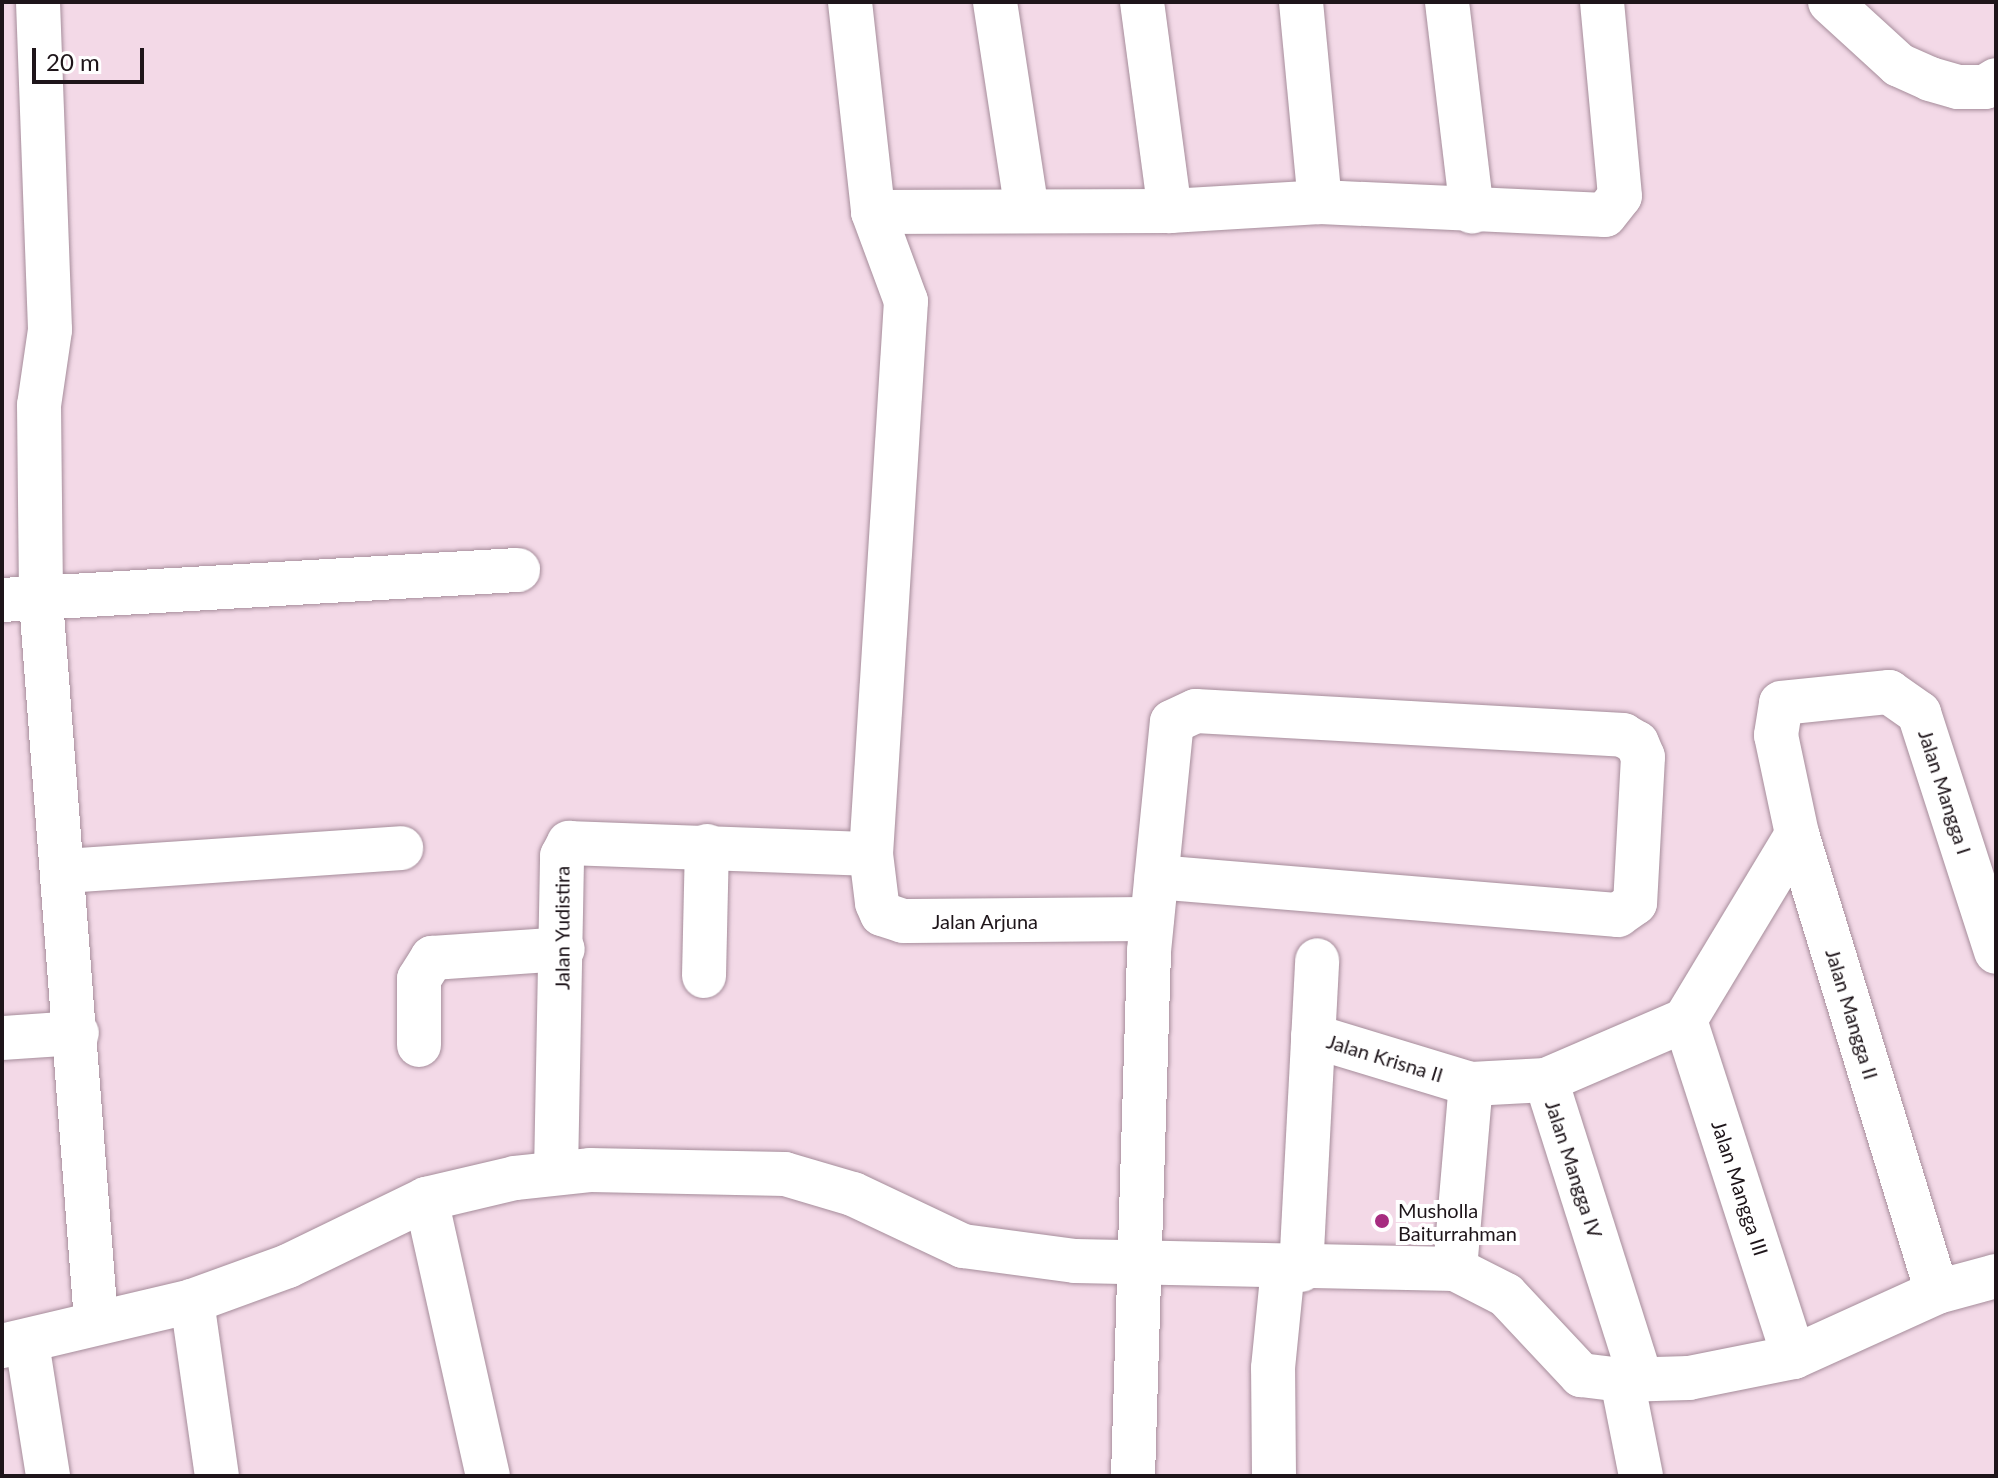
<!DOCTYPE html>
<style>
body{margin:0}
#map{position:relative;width:1998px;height:1478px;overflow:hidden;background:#f3d9e7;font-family:Lato,sans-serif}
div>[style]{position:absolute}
.roads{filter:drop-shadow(0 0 2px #a68d9b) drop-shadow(0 0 2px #a68d9b)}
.minor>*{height:44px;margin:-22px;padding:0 22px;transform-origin:22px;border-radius:22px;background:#fff}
.dots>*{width:22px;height:22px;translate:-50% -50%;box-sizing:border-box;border:4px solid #fff;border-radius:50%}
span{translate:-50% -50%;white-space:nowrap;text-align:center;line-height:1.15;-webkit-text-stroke:8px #fff;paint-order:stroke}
.street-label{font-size:20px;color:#1e151a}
.poi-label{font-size:20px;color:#1e151a}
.left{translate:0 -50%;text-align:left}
.frame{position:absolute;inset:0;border:4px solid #1e151a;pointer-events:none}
.scale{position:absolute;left:32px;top:48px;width:112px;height:36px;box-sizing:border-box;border:4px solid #1e151a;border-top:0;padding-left:10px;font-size:24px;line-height:28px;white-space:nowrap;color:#1e151a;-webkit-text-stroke:6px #fff;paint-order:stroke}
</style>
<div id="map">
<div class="roads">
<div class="minor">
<div style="left:38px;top:2px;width:328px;rotate:87.9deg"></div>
<div style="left:50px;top:330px;width:76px;rotate:98.3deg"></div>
<div style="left:39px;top:405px;width:196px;rotate:89.4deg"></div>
<div style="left:41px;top:601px;width:721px;rotate:85.63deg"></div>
<div style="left:850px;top:2px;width:211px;rotate:83.7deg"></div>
<div style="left:873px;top:212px;width:95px;rotate:69.7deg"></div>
<div style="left:906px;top:301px;width:554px;rotate:93.62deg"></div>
<div style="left:871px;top:854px;width:49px;rotate:83deg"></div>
<div style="left:877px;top:903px;width:12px;rotate:66deg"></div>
<div style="left:882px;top:914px;width:22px;rotate:18deg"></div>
<div style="left:903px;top:921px;width:249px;rotate:-0.5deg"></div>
<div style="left:995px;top:2px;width:211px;rotate:81.3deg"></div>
<div style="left:1142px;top:2px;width:211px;rotate:82.4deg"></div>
<div style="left:1301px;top:2px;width:201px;rotate:84.6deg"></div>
<div style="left:1447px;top:2px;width:211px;rotate:83.2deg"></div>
<div style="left:1830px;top:2px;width:93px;rotate:42.4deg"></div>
<div style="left:1899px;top:65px;width:34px;rotate:24deg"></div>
<div style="left:1930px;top:79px;width:29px;rotate:16deg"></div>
<div style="left:1958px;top:87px;width:27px"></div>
<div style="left:1985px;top:87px;width:13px;rotate:-32deg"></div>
<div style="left:873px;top:212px;width:297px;rotate:-0.2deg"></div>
<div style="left:1170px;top:211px;width:150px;rotate:-3.4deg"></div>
<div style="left:1320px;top:202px;width:285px;rotate:2.6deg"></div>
<div style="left:1605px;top:215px;width:24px;rotate:-52deg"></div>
<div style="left:1620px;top:196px;width:195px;rotate:-95.3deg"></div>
<div style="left:2px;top:600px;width:517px;rotate:-3.33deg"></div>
<div style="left:65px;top:871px;width:337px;rotate:-3.9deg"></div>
<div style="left:704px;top:976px;width:130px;rotate:-88.7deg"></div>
<div style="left:1685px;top:1020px;width:354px;rotate:72.1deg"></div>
<div style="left:1313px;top:1036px;width:165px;rotate:16.9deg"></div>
<div style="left:1471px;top:1084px;width:75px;rotate:-3.1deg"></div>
<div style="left:1546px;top:1080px;width:151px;rotate:-23.3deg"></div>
<div style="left:1685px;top:1020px;width:217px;rotate:-58.9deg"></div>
<div style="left:2px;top:1038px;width:75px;rotate:-3.8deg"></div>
<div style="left:419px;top:1045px;width:66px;rotate:-90deg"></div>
<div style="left:419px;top:979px;width:25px;rotate:-58deg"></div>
<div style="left:432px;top:958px;width:131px;rotate:-3.9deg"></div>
<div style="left:1546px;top:1080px;width:315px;rotate:72.4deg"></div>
<div style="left:556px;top:1173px;width:317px;rotate:-88.9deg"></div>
<div style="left:562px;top:856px;width:15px;rotate:-62deg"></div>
<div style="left:569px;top:843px;width:302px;rotate:2.1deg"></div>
<div style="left:426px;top:1199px;width:284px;rotate:77.4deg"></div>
<div style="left:1455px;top:1269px;width:186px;rotate:-85.1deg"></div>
<div style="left:1301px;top:1270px;width:310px;rotate:-87deg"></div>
<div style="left:1937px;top:1292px;width:479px;rotate:-107deg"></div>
<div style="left:1797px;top:834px;width:101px;rotate:-102deg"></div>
<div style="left:1776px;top:735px;width:32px;rotate:-81deg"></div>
<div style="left:1781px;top:703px;width:109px;rotate:-5.8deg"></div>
<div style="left:1889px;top:692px;width:37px;rotate:35deg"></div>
<div style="left:1919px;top:713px;width:251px;rotate:72.1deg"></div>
<div style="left:192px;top:1301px;width:177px;rotate:81.9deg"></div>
<div style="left:27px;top:1343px;width:135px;rotate:81deg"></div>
<div style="left:2px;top:1346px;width:195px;rotate:-13.3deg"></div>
<div style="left:192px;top:1301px;width:102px;rotate:-20deg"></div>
<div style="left:288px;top:1266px;width:153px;rotate:-25.9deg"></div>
<div style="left:426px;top:1199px;width:91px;rotate:-13.3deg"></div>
<div style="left:515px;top:1178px;width:75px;rotate:-6.1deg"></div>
<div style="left:590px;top:1170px;width:195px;rotate:1.2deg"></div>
<div style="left:785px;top:1174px;width:71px;rotate:16.4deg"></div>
<div style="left:853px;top:1194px;width:122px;rotate:25.3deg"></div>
<div style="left:963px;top:1246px;width:113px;rotate:7.6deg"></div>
<div style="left:1075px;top:1261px;width:380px;rotate:1.2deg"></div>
<div style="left:1455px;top:1269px;width:57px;rotate:27deg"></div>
<div style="left:1506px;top:1295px;width:110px;rotate:46.8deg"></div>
<div style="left:1581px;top:1375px;width:41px;rotate:7deg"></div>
<div style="left:1622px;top:1380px;width:67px;rotate:-1.7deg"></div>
<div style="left:1689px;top:1378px;width:107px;rotate:-11.3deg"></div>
<div style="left:1794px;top:1357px;width:157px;rotate:-24.4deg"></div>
<div style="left:1937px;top:1292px;width:61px;rotate:-15.2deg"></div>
<div style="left:1622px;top:1380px;width:98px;rotate:78.8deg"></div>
<div style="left:1133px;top:1476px;width:525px;rotate:-88.25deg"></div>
<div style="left:1149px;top:951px;width:230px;rotate:-84.3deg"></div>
<div style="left:1172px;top:722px;width:26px;rotate:-25deg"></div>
<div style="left:1196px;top:711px;width:428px;rotate:3.2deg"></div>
<div style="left:1623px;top:735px;width:16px;rotate:30deg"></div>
<div style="left:1637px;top:743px;width:15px;rotate:67deg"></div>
<div style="left:1643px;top:757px;width:146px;rotate:93.1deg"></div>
<div style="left:1635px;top:903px;width:21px;rotate:145deg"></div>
<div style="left:1618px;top:915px;width:463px;rotate:-175.3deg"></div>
<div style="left:1274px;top:1476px;width:108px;rotate:-90.5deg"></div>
<div style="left:1273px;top:1368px;width:100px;rotate:-84.3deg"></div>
</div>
</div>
<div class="dots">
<div style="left:1382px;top:1221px;background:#a72c80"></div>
</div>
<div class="street-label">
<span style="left:1945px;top:792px;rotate:72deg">Jalan Mangga I</span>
<span style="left:985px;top:921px">Jalan Arjuna</span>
<span style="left:562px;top:928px;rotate:-90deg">Jalan Yudistira</span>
<span style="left:1852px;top:1014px;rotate:73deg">Jalan Mangga II</span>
<span style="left:1385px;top:1058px;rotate:17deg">Jalan Krisna II</span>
<span style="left:1574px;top:1169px;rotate:72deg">Jalan Mangga IV</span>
<span style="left:1740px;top:1188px;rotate:72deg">Jalan Mangga III</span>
</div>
<div class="poi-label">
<span class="left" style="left:1398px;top:1222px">Musholla<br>Baiturrahman</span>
</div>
<div class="frame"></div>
<div class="scale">20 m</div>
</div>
